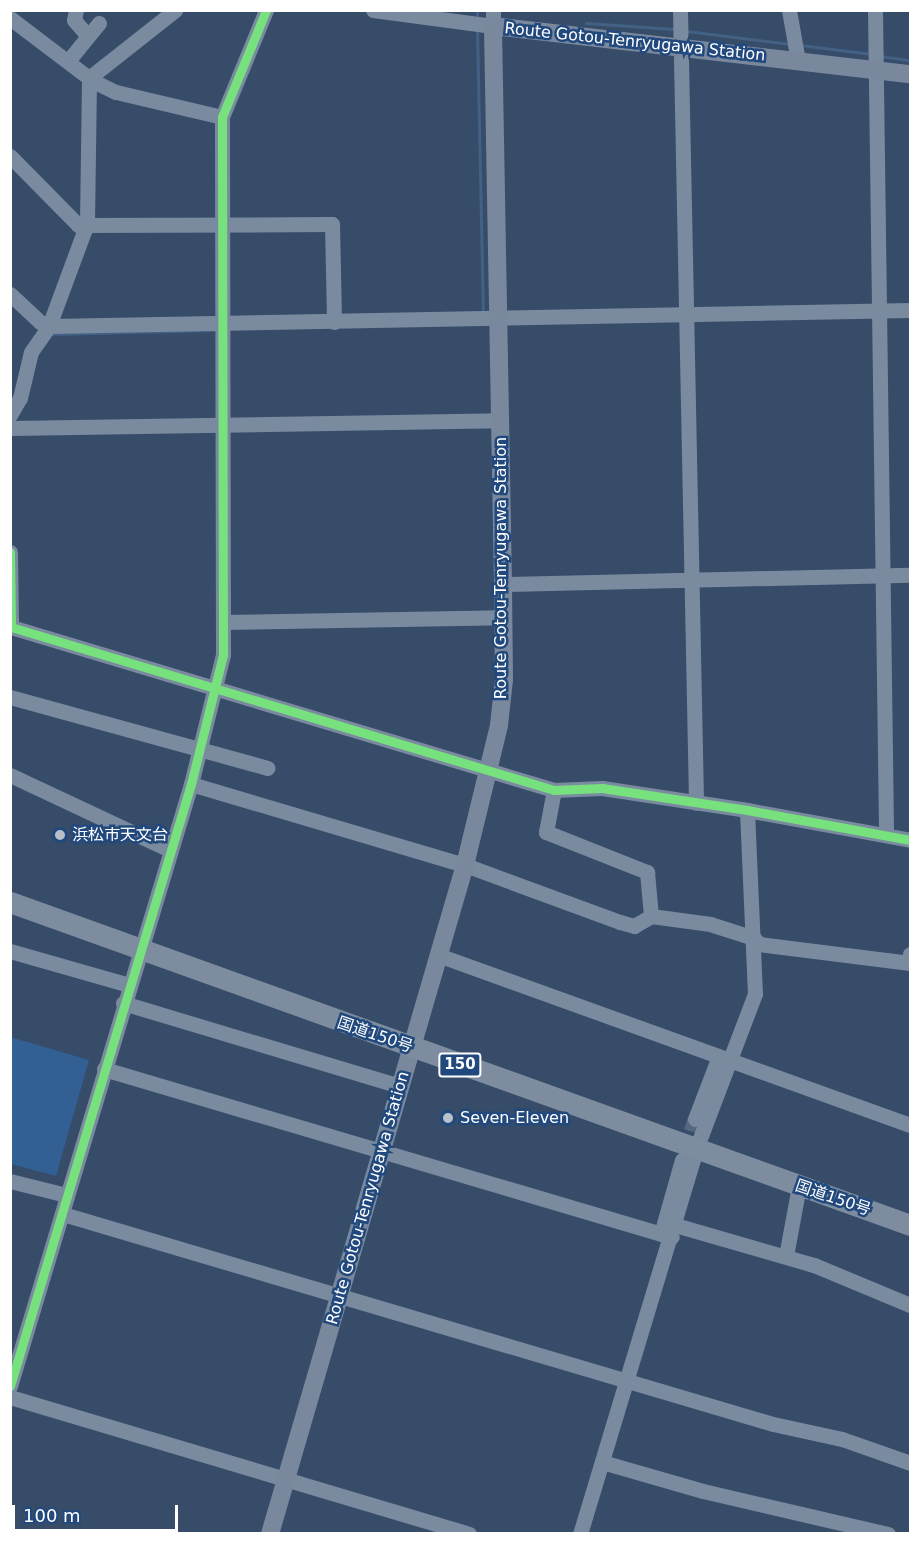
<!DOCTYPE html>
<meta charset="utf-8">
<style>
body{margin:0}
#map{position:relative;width:921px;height:1544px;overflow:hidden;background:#364c68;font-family:"DejaVu Sans","Noto Sans JP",sans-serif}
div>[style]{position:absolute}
.green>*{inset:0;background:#336094}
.stream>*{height:3px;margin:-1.5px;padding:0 1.5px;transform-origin:1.5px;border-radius:1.5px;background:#436085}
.minor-tunnel>*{height:15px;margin-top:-7.5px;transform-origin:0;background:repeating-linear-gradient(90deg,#54677f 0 15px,transparent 0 23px)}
.minor>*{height:15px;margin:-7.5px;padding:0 7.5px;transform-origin:7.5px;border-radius:7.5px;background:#7a8b9f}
.major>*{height:18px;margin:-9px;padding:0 9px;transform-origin:9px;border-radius:9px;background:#7a889d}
.highway>*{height:21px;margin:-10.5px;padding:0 10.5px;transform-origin:10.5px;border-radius:10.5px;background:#7d8c9f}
.cycleway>*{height:9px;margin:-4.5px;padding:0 4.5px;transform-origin:4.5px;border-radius:4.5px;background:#77e17e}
.dots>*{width:16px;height:16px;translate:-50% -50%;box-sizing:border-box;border:3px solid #21497d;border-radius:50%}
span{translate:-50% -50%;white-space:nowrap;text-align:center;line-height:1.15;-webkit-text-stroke:5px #21497d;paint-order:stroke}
.shield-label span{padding:2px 4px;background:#21497d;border:2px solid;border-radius:4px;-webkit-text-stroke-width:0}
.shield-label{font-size:15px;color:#fff;font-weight:700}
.street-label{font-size:16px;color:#fff}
.poi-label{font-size:16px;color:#fff}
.left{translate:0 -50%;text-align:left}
.frame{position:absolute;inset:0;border:12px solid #fff;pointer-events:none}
.scale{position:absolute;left:12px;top:1505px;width:166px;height:27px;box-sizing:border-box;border:3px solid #fff;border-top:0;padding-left:8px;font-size:18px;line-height:21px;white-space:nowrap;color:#fff;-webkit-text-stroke:4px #21497d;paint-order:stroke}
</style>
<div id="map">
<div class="green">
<div style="clip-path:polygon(10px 1037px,89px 1060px,56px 1176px,11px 1164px)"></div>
</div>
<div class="stream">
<div style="left:477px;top:10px;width:10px;rotate:90deg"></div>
<div style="left:586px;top:23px;width:88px;rotate:3.9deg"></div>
<div style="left:477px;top:30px;width:284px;rotate:88.8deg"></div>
<div style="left:687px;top:31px;width:104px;rotate:7.2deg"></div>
<div style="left:800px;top:45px;width:72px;rotate:7.2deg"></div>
<div style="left:880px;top:56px;width:30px;rotate:8deg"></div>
<div style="left:51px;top:334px;width:164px;rotate:-1.4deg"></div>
</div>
<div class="minor-tunnel">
<div style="left:684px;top:1153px;width:36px;rotate:-72deg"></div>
</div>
<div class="minor">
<div style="left:76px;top:10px;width:10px;rotate:101deg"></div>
<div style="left:74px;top:20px;width:21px;rotate:49deg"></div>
<div style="left:373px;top:10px;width:121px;rotate:7.6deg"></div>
<div style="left:493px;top:26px;width:16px;rotate:-90deg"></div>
<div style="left:680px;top:10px;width:793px;rotate:88.84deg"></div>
<div style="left:789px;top:10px;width:52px;rotate:80deg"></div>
<div style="left:875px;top:10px;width:823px;rotate:89.23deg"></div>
<div style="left:10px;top:18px;width:104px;rotate:37.2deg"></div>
<div style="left:93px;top:81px;width:25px;rotate:26deg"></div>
<div style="left:116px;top:92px;width:109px;rotate:13.3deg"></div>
<div style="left:68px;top:61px;width:49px;rotate:-50.8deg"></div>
<div style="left:10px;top:156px;width:97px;rotate:45.4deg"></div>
<div style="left:78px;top:225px;width:254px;rotate:-0.2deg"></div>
<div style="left:332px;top:224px;width:98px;rotate:88.8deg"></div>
<div style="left:10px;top:294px;width:41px;rotate:43deg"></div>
<div style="left:40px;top:322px;width:10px;rotate:24deg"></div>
<div style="left:49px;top:326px;width:861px;rotate:-1.06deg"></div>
<div style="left:10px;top:415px;width:20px;rotate:-60deg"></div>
<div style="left:20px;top:398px;width:47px;rotate:-76.6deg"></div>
<div style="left:31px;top:352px;width:32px;rotate:-55deg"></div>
<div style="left:49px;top:326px;width:110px;rotate:-69.7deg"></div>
<div style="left:87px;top:223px;width:145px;rotate:-89.2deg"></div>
<div style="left:89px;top:78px;width:110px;rotate:-38.3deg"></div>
<div style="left:10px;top:428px;width:491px;rotate:-0.9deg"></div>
<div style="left:10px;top:552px;width:75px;rotate:89.2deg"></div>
<div style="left:11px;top:627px;width:567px;rotate:16.71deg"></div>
<div style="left:554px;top:790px;width:48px;rotate:-2.4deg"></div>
<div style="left:602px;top:788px;width:147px;rotate:8.6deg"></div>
<div style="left:747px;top:810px;width:166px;rotate:10.4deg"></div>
<div style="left:503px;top:584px;width:407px;rotate:-1.3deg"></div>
<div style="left:224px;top:622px;width:279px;rotate:-1deg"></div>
<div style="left:10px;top:697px;width:267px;rotate:15.4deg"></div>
<div style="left:10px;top:775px;width:177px;rotate:25.1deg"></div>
<div style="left:191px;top:784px;width:286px;rotate:16.5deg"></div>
<div style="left:465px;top:865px;width:165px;rotate:20.2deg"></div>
<div style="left:620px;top:922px;width:15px;rotate:16deg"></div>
<div style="left:634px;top:926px;width:20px;rotate:-30deg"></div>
<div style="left:554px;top:790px;width:43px;rotate:100.8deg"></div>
<div style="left:546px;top:832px;width:109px;rotate:21.6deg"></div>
<div style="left:647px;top:872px;width:44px;rotate:84.8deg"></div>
<div style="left:651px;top:916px;width:60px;rotate:7.7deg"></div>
<div style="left:710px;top:924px;width:46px;rotate:17.7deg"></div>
<div style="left:754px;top:938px;width:8px;rotate:50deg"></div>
<div style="left:759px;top:944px;width:152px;rotate:7.2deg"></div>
<div style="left:910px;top:963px;width:9px;rotate:-90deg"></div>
<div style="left:10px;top:951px;width:124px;rotate:15.9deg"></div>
<div style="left:438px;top:955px;width:502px;rotate:19.81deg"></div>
<div style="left:123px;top:1003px;width:289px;rotate:16.7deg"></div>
<div style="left:104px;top:1069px;width:592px;rotate:16.48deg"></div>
<div style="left:695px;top:1119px;width:67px;rotate:-69.1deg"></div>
<div style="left:10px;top:1181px;width:58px;rotate:14deg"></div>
<div style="left:63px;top:1214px;width:740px;rotate:16.48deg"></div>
<div style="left:773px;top:1424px;width:71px;rotate:12.3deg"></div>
<div style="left:842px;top:1439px;width:72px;rotate:19.4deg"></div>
<div style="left:675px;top:1225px;width:145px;rotate:16.1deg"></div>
<div style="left:814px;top:1265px;width:104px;rotate:22.6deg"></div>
<div style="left:661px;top:1234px;width:77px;rotate:-74.2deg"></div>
<div style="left:786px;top:1256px;width:71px;rotate:-79.5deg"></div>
<div style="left:10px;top:1386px;width:629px;rotate:-73.27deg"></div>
<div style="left:191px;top:784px;width:133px;rotate:-76.1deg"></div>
<div style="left:223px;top:655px;width:538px;rotate:-90.11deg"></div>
<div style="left:222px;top:117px;width:116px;rotate:-67.6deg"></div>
<div style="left:10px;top:1397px;width:479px;rotate:16.6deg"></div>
<div style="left:602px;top:1462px;width:105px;rotate:16deg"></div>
<div style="left:703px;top:1491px;width:190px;rotate:13.1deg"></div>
<div style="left:580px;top:1534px;width:402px;rotate:-73.2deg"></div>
<div style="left:696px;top:1149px;width:166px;rotate:-69.2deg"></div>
<div style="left:755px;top:994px;width:184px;rotate:-92.5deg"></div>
</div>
<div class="major">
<div style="left:270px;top:1534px;width:697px;rotate:-73.75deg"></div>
<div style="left:465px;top:865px;width:144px;rotate:-76.3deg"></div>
<div style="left:499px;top:725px;width:45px;rotate:-83.7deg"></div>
<div style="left:504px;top:680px;width:96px;rotate:-90.6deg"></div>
<div style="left:503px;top:584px;width:558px;rotate:-91.03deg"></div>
<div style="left:493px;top:26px;width:420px;rotate:6.6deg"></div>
</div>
<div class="highway">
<div style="left:10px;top:902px;width:956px;rotate:19.74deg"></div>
</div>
<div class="cycleway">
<div style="left:10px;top:552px;width:75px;rotate:89.2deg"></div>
<div style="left:11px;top:627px;width:567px;rotate:16.71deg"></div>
<div style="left:554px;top:790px;width:48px;rotate:-2.4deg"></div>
<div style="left:602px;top:788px;width:147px;rotate:8.6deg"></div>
<div style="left:747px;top:810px;width:166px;rotate:10.4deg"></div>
<div style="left:10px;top:1386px;width:629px;rotate:-73.27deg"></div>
<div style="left:191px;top:784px;width:133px;rotate:-76.1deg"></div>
<div style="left:223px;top:655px;width:538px;rotate:-90.11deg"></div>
<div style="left:222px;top:117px;width:116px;rotate:-67.6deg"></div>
</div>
<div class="dots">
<div style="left:60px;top:835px;background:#b9c0ca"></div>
<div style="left:448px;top:1118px;background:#b9c0ca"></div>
</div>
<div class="shield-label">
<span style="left:460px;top:1065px">150</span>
</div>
<div class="street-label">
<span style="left:635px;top:42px;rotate:6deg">Route Gotou-Tenryugawa Station</span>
<span style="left:501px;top:568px;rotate:-90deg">Route Gotou-Tenryugawa Station</span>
<span style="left:375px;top:1035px;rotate:19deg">国道150号</span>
<span style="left:368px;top:1198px;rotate:-74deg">Route Gotou-Tenryugawa Station</span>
<span style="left:833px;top:1198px;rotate:19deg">国道150号</span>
</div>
<div class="poi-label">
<span class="left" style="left:72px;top:835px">浜松市天文台</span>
<span class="left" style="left:460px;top:1118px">Seven-Eleven</span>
</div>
<div class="frame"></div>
<div class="scale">100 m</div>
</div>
